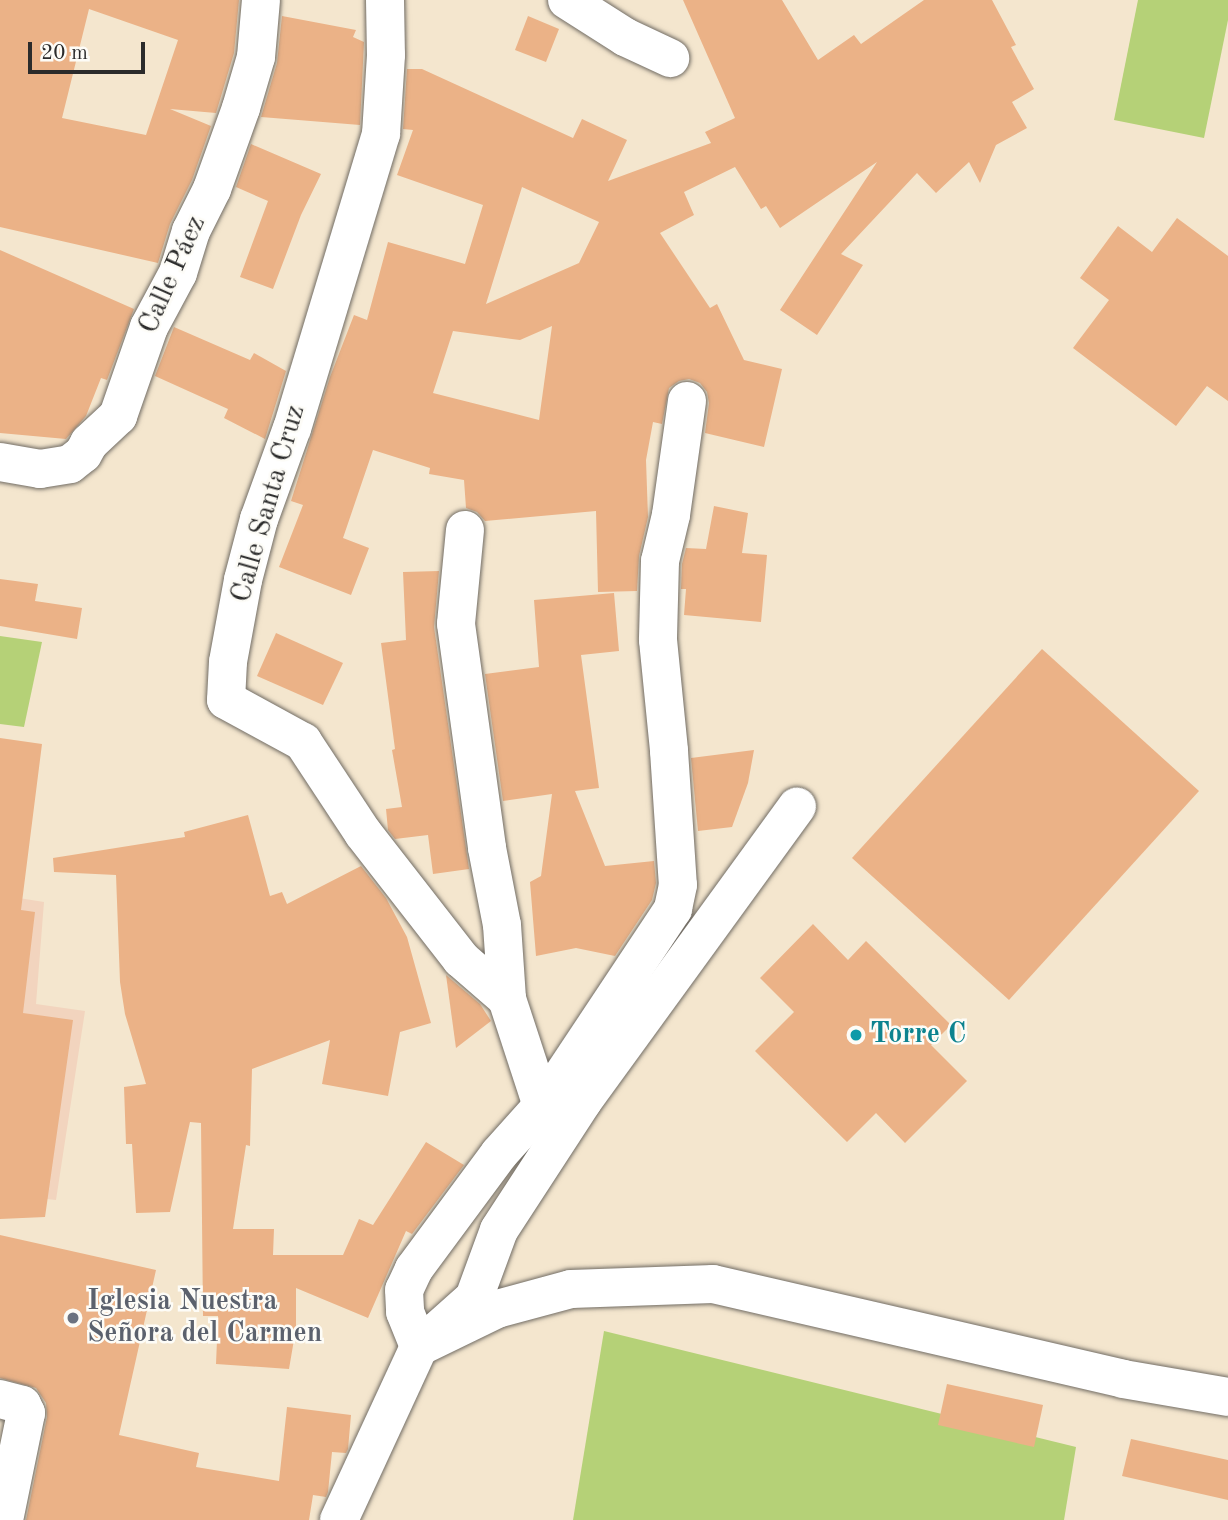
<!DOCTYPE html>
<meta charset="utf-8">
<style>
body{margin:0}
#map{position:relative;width:1228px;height:1520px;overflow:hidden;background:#f4e6ce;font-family:"Old Standard TT",serif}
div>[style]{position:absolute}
.built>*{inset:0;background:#f2d4be}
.green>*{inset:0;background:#b5d177}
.building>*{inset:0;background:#ebb287}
.roads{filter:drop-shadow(0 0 2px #716c64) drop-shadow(0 0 2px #716c64)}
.minor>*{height:38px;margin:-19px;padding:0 19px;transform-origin:19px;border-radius:19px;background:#fff}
.dots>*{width:19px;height:19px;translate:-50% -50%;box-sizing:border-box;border:4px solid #fdfcf7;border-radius:50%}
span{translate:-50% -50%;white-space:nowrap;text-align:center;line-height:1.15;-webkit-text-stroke:5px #fdfcf7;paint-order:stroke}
.street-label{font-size:28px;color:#2b2b2b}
.culture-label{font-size:28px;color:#0d838f;font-weight:700}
.left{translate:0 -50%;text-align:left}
.worship-label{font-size:28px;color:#5b616d;font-weight:700}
.scale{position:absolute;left:28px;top:42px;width:117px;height:32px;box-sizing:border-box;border:4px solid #2b2b2b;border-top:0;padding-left:9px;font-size:21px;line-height:24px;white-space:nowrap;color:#2b2b2b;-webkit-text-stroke:5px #fdfcf7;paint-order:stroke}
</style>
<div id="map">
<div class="built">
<div style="clip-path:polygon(0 895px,44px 902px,36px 1004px,85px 1011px,56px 1200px,0 1194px)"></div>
</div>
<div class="green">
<div style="clip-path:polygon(1138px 0,1228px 0,1228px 20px,1204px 138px,1114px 120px)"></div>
<div style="clip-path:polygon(0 636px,42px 642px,24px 727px,0 724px)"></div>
<div style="clip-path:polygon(604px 1331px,1076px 1447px,1064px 1520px,573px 1520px)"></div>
</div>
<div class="building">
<div style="clip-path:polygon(evenodd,0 0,239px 0,234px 53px,216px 113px,170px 109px,211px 126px,192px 180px,170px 224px,158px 263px,0 227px,0 0,89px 9px,178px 40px,146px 135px,62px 118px,89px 9px)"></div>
<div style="clip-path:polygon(evenodd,683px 0,782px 0,818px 60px,854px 35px,861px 44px,924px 0,992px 0,1016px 45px,1011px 47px,1034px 89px,1012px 102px,1027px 128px,996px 145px,980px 183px,969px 162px,936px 193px,917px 173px,841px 254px,863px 265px,817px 335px,780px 310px,877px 162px,780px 228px,766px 206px,761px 209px,735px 167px,684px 192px,694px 215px,660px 233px,710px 308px,717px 304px,744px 360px,782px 369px,764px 447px,705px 433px,709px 403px,707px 392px,700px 383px,689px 379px,679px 381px,669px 388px,662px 424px,653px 422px,646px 460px,648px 517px,639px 556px,637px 591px,598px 592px,596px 511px,485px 521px,477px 512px,466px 508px,464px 480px,429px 474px,430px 468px,373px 450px,343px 538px,369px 548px,351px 595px,279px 567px,303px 505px,291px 501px,330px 377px,354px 315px,367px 320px,388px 242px,465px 264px,483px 205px,397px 175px,413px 130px,403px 129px,407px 69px,422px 69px,573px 138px,582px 119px,627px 140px,608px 181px,711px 143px,705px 132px,735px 118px,683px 0,522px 187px,599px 222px,579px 263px,486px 304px,522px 187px,683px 0,552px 326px,539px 420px,433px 393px,453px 331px,520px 340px,552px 326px)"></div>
<div style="clip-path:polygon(282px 16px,356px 30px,353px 37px,364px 42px,360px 125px,261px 117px,277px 63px)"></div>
<div style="clip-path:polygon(528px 16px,559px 29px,546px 62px,515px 50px)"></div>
<div style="clip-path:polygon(251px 144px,321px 174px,301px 215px,273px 289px,240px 277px,268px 201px,236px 187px)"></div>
<div style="clip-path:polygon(1177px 218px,1228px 256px,1228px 401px,1207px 386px,1176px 426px,1073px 348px,1109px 300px,1080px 278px,1118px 226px,1152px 252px)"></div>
<div style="clip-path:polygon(0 250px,134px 309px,107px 380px,101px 378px,86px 416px,66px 439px,0 433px)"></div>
<div style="clip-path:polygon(174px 327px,250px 360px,254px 353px,286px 371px,265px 439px,224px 418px,228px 409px,155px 376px)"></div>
<div style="clip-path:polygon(714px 506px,748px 513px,742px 553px,767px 555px,761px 622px,684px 615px,686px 589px,681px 589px,682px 564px,686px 548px,706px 549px)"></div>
<div style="clip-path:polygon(439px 571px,434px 627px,469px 869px,433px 874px,428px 835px,395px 839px,388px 830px,386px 809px,402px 807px,392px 750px,395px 749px,381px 643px,406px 640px,403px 572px)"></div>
<div style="clip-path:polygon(0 579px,38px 584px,35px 601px,82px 608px,77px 639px,0 626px)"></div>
<div style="clip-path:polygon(614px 593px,619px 651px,581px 655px,599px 788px,575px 791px,605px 866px,654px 861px,656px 883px,652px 900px,615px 956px,576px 948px,536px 956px,530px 882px,541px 876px,552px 794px,503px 801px,485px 674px,539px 667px,534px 600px)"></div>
<div style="clip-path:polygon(276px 633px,343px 663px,323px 705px,257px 676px)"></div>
<div style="clip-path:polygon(1042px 649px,1199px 791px,1009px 1000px,852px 858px)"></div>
<div style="clip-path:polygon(0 738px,42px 744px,21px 910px,35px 912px,23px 1013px,73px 1020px,45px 1217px,0 1219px)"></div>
<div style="clip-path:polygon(754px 750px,748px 783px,732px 827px,698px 831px,691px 758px)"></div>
<div style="clip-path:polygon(248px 815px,270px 896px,282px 892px,287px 904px,361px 866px,386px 898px,407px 937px,431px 1023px,400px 1032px,388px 1096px,322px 1084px,330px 1040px,252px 1069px,250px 1146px,246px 1145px,233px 1229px,274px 1229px,273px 1255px,343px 1255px,359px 1219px,373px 1225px,426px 1142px,464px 1165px,412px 1234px,406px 1231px,368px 1318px,296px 1288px,296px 1328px,289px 1369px,216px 1364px,218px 1316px,203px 1316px,201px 1123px,190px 1122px,170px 1212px,136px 1213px,132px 1144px,126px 1144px,124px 1087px,146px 1084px,125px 1014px,120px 982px,116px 875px,54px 872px,53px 858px,185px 837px,184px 832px)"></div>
<div style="clip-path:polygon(813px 924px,848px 960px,866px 941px,951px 1025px,931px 1045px,967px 1081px,905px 1143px,876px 1113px,847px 1142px,755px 1051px,794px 1012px,760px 978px)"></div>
<div style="clip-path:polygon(446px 975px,480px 1004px,491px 1021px,456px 1048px)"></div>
<div style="clip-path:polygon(0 1235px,156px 1270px,119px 1435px,199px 1453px,196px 1467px,279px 1481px,287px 1407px,351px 1415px,348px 1449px,346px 1453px,332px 1452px,328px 1492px,326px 1497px,313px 1495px,309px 1520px,26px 1520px,47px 1417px,46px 1403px,36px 1388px,0 1378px)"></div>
<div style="clip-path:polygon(947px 1384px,1043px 1405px,1034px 1447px,938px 1425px)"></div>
<div style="clip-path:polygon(1131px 1439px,1228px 1460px,1228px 1500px,1122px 1476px)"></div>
</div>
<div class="roads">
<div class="minor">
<div style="left:385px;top:0;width:55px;rotate:89deg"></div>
<div style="left:386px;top:55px;width:79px;rotate:93.6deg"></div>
<div style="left:381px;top:134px;width:307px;rotate:106.8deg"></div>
<div style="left:292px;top:428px;width:97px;rotate:109.9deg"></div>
<div style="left:259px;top:519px;width:63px;rotate:104.7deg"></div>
<div style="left:243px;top:580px;width:83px;rotate:100.4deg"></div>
<div style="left:228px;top:662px;width:38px;rotate:93deg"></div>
<div style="left:226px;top:700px;width:88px;rotate:28.6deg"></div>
<div style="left:303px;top:742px;width:109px;rotate:56.6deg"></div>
<div style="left:363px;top:833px;width:160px;rotate:52.1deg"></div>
<div style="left:461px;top:959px;width:61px;rotate:41deg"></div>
<div style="left:507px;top:999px;width:113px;rotate:71.9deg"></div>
<div style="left:567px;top:0;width:69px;rotate:32.5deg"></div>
<div style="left:625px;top:37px;width:50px;rotate:25deg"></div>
<div style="left:687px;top:401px;width:115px;rotate:98deg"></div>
<div style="left:671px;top:515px;width:47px;rotate:103.4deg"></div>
<div style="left:660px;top:561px;width:79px;rotate:91.5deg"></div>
<div style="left:658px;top:640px;width:112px;rotate:84.3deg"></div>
<div style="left:669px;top:751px;width:134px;rotate:86.2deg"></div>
<div style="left:678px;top:885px;width:25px;rotate:102deg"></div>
<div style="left:673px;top:909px;width:237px;rotate:123.6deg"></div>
<div style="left:542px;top:1106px;width:64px;rotate:131.9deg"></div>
<div style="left:499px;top:1154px;width:143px;rotate:126.5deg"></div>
<div style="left:414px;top:1269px;width:23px;rotate:115deg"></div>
<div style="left:404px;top:1290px;width:22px;rotate:87deg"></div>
<div style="left:405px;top:1312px;width:38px;rotate:68deg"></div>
<div style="left:419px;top:1347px;width:74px;rotate:-41.7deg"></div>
<div style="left:474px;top:1298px;width:72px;rotate:-69.8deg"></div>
<div style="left:499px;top:1230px;width:154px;rotate:-56.9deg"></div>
<div style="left:583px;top:1101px;width:364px;rotate:-54deg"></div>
<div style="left:0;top:462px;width:41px;rotate:9.9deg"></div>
<div style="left:40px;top:469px;width:30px;rotate:-9deg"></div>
<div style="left:70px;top:464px;width:16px;rotate:-38deg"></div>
<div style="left:83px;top:454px;width:13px;rotate:-61deg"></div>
<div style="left:89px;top:443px;width:40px;rotate:-43deg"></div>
<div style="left:118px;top:416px;width:94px;rotate:-70.8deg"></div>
<div style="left:149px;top:327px;width:61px;rotate:-61.8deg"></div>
<div style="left:178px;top:273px;width:44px;rotate:-72.8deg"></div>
<div style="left:191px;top:231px;width:47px;rotate:-63.4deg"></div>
<div style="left:212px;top:189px;width:86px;rotate:-70.3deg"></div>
<div style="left:241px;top:108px;width:53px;rotate:-73.6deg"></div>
<div style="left:256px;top:57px;width:57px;rotate:-85deg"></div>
<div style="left:465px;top:530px;width:94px;rotate:95.5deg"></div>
<div style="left:456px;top:624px;width:226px;rotate:82.1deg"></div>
<div style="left:487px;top:848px;width:78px;rotate:79deg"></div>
<div style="left:502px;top:925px;width:74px;rotate:86.1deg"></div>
<div style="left:0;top:1399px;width:23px;rotate:15deg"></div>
<div style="left:22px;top:1405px;width:9px;rotate:63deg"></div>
<div style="left:26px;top:1413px;width:109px;rotate:101.6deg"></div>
<div style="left:339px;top:1520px;width:191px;rotate:-65.2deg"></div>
<div style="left:419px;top:1347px;width:87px;rotate:-26deg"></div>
<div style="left:497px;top:1309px;width:77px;rotate:-15.1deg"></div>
<div style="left:571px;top:1289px;width:142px;rotate:-2deg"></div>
<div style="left:713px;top:1284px;width:421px;rotate:13deg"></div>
<div style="left:1123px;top:1379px;width:107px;rotate:9.7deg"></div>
</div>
</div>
<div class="dots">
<div style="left:856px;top:1035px;background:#0f9aa8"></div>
<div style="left:73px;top:1318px;background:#6b7280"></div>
</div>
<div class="street-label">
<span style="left:173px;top:275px;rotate:-66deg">Calle Páez</span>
<span style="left:269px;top:504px;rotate:-74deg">Calle Santa Cruz</span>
</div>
<div class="culture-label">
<span class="left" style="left:870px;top:1035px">Torre C</span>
</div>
<div class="worship-label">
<span class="left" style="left:87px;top:1318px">Iglesia Nuestra<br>Señora del Carmen</span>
</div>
<div class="scale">20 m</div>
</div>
